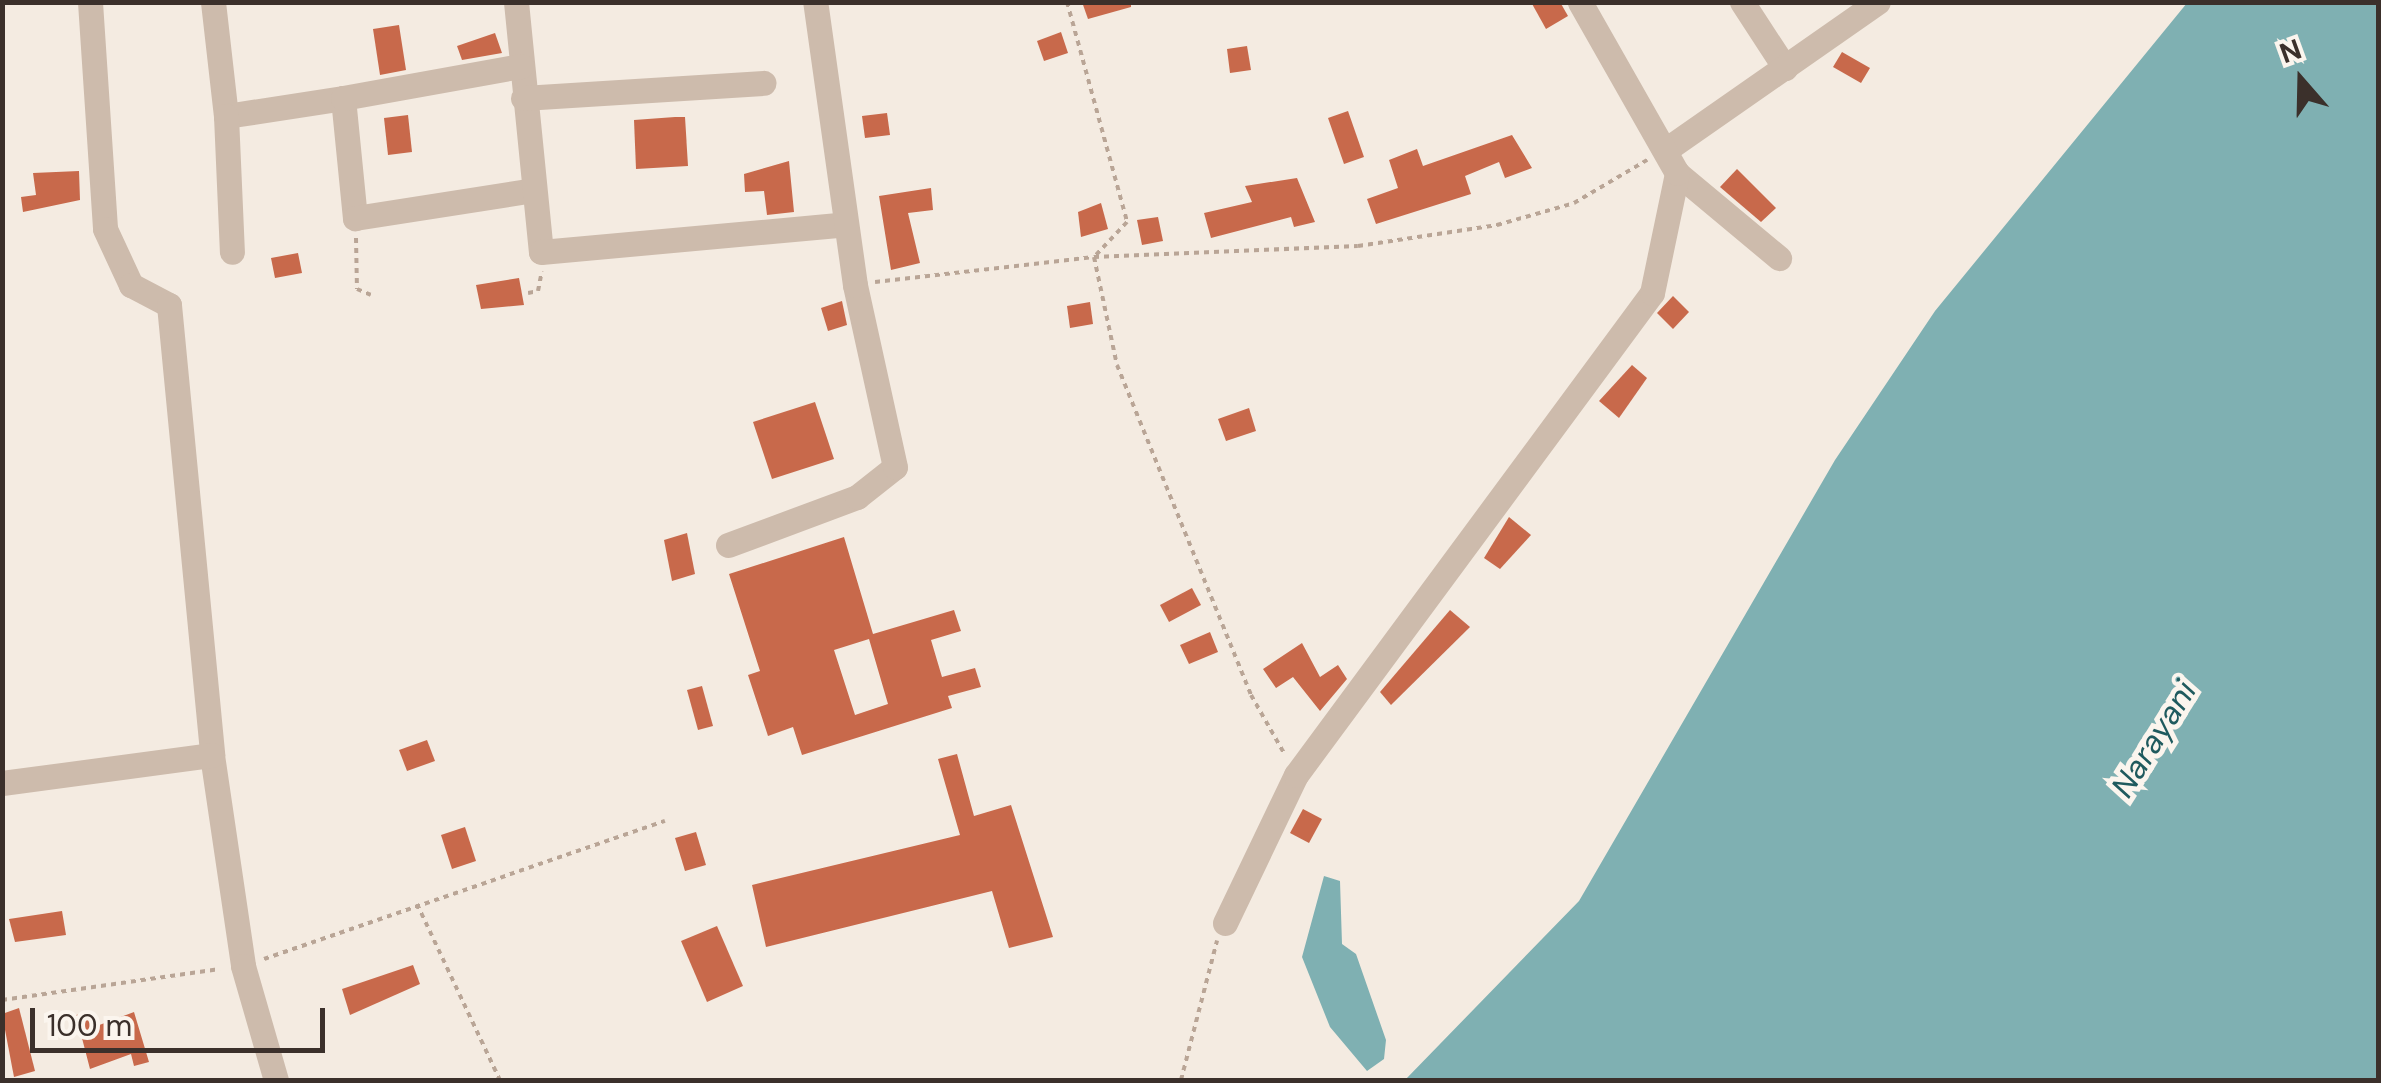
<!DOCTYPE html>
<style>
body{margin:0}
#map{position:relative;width:2381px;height:1083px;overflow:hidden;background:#f4ebe1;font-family:"DM Sans",sans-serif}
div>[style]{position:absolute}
.water>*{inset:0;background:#7fb0b2}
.building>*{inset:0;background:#c8694b}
.path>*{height:4px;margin-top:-2px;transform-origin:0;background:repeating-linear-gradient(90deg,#b9a596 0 5px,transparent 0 10px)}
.minor>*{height:25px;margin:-12.5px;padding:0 12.5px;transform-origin:12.5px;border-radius:12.5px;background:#cdbbac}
span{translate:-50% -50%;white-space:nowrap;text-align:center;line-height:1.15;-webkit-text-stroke:10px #fbf5ee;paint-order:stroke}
.water-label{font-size:32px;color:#1f5a5e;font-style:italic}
.frame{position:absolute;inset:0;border:5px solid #3b302b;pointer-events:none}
.north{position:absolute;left:2251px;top:30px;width:100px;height:100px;-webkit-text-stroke:8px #fbf5ee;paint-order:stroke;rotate:340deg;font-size:28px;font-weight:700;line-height:40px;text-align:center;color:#3b302b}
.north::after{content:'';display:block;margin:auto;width:35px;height:45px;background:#3b302b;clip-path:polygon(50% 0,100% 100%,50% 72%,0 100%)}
.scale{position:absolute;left:30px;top:1008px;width:295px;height:45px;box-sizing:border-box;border:5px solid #3b302b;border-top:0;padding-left:12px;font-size:30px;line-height:35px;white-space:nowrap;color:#3b302b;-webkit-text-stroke:8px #fbf5ee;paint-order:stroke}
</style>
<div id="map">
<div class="water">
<div style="clip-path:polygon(2187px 3px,2378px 3px,2378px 1080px,1405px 1080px,1579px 901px,1835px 460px,1935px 311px)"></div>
<div style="clip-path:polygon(1324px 876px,1340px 881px,1342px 944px,1356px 954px,1386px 1040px,1384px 1059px,1367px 1071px,1330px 1027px,1302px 957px)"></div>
</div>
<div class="building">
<div style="clip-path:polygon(1082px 2px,1131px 2px,1131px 7px,1088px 19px)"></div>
<div style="clip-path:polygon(1531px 2px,1560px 2px,1568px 16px,1546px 29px)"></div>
<div style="clip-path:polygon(399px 25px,406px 70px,380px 75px,373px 29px)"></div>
<div style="clip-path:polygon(1061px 32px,1068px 53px,1044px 61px,1037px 41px)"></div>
<div style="clip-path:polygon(495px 33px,502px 53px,462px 60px,457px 46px)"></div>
<div style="clip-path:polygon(1247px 46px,1251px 70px,1230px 73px,1227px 49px)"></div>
<div style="clip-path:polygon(1842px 52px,1870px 68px,1861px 83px,1833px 67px)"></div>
<div style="clip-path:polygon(1348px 111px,1364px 157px,1344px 164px,1328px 118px)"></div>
<div style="clip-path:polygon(887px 113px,890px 135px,865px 138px,862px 116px)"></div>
<div style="clip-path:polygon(408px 115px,412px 152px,388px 155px,384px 118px)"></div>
<div style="clip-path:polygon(675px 117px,685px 117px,688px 166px,636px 169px,634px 120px)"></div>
<div style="clip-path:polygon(1512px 135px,1532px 168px,1505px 178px,1499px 162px,1465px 176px,1471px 194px,1376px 224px,1367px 199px,1398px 188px,1389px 160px,1417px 149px,1423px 166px)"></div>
<div style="clip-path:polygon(789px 161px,794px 212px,767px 215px,764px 191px,745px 192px,744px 174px)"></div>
<div style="clip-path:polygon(1737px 169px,1776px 208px,1761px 222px,1720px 187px)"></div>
<div style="clip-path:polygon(79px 171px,80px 200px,23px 212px,21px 197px,36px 195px,33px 173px)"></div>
<div style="clip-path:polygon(1297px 178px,1315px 222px,1294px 227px,1291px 217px,1211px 238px,1204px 213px,1252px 202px,1245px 186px)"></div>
<div style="clip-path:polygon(931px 188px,933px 210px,908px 213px,920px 263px,891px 270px,879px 196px)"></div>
<div style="clip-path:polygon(1101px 203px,1108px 229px,1081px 237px,1078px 212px)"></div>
<div style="clip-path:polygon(1158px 217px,1163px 241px,1142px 245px,1137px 220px)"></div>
<div style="clip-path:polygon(298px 253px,302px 273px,275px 278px,271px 258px)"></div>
<div style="clip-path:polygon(519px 278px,524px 305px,481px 309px,476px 285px)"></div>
<div style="clip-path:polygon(1673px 296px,1689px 312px,1673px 329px,1657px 313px)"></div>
<div style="clip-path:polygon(842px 301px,847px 325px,828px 331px,821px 308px)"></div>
<div style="clip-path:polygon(1090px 302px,1093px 324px,1070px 328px,1067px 306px)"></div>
<div style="clip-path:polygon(1632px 365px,1647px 378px,1619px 418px,1599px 401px)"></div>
<div style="clip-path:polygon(815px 402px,834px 459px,772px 479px,753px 422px)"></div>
<div style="clip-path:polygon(1249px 408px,1256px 431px,1226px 441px,1218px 419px)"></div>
<div style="clip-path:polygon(1509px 517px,1531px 535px,1500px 569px,1484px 558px)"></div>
<div style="clip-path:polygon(687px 533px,695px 574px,672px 581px,664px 540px)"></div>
<div style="clip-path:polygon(evenodd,844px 537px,873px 634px,954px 610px,961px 631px,931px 640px,942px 677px,975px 668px,981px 687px,948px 696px,952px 708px,802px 755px,793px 727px,768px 736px,748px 675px,760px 671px,729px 574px,844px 537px,869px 639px,888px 704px,855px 715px,834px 650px,869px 639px)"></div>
<div style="clip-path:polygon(1192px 588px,1201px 605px,1169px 622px,1160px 605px)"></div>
<div style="clip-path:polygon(1450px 610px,1470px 627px,1391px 705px,1380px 692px)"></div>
<div style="clip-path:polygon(1210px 632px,1218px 652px,1189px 664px,1180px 645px)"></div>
<div style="clip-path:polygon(1302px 643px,1320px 677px,1338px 665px,1347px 679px,1320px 711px,1293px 677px,1276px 688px,1263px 669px)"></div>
<div style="clip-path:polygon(702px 686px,713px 726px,698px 730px,687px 690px)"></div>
<div style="clip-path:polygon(427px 740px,435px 761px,407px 771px,399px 750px)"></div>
<div style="clip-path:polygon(957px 754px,974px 816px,1011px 805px,1053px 937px,1009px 948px,992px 891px,766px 947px,752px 885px,960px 835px,938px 759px)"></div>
<div style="clip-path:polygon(1303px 809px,1322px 819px,1309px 843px,1290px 833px)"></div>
<div style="clip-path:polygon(465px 827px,476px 861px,452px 869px,441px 835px)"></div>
<div style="clip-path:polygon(696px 832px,706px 865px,685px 871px,675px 838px)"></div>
<div style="clip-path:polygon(62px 911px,66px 935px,15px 942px,9px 919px)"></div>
<div style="clip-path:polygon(717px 926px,743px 986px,707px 1002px,681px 941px)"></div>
<div style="clip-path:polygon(413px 965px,420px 984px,350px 1015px,342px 989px)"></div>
<div style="clip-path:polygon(19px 1008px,35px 1071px,14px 1077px,2px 1014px)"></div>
<div style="clip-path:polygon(90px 1012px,94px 1027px,134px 1012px,149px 1062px,134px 1066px,131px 1054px,90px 1069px,76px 1015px)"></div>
</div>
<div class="path">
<div style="left:987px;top:2px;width:14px"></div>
<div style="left:1067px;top:2px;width:228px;rotate:74.7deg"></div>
<div style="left:1127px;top:222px;width:48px;rotate:133.3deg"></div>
<div style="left:1094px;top:257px;width:110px;rotate:78deg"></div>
<div style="left:1117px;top:365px;width:356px;rotate:67.9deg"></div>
<div style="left:1251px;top:695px;width:67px;rotate:60.4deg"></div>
<div style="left:356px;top:238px;width:51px;rotate:88.9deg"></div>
<div style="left:357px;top:289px;width:15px;rotate:23deg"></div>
<div style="left:875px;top:282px;width:220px;rotate:-6.5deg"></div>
<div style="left:1094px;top:257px;width:264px;rotate:-2.4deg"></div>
<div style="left:1358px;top:246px;width:141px;rotate:-8.6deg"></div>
<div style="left:1497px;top:225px;width:80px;rotate:-15.9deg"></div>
<div style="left:1574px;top:203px;width:85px;rotate:-30.5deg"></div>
<div style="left:528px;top:293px;width:10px;rotate:-11deg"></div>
<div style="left:538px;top:291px;width:20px;rotate:-79deg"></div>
<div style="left:417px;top:904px;width:195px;rotate:64.8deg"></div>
<div style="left:264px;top:959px;width:424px;rotate:-19deg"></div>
<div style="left:2px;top:1000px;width:220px;rotate:-8.1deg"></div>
<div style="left:1181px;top:1080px;width:144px;rotate:-75.5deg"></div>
</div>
<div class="minor">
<div style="left:90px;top:2px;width:227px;rotate:86.2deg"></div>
<div style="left:105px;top:229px;width:62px;rotate:65.1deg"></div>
<div style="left:131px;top:285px;width:43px;rotate:27.8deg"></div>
<div style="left:169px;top:305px;width:452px;rotate:84.5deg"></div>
<div style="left:212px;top:755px;width:213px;rotate:81.6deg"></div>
<div style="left:243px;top:966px;width:119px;rotate:73.9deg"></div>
<div style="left:213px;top:2px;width:115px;rotate:83.5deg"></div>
<div style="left:226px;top:116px;width:118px;rotate:-8.7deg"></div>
<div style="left:343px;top:98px;width:121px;rotate:84.3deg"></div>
<div style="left:355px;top:218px;width:181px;rotate:-8.9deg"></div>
<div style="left:516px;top:2px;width:251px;rotate:84.3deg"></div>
<div style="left:541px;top:252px;width:306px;rotate:-5.2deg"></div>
<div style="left:1742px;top:2px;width:79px;rotate:56.9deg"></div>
<div style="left:343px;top:98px;width:181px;rotate:-10.2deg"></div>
<div style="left:523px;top:98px;width:241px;rotate:-3.6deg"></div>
<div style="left:226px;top:116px;width:136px;rotate:87.5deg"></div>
<div style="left:1667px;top:149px;width:257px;rotate:-34.9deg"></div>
<div style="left:1677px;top:173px;width:133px;rotate:39.8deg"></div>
<div style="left:728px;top:545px;width:138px;rotate:-20.4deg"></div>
<div style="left:857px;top:497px;width:48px;rotate:-38.3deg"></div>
<div style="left:895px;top:467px;width:186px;rotate:-102.4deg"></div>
<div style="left:855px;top:285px;width:286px;rotate:-98deg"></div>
<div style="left:2px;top:783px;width:212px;rotate:-7.6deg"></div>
<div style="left:1225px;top:923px;width:164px;rotate:-64.4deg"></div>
<div style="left:1296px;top:775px;width:599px;rotate:-53.55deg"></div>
<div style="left:1652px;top:293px;width:123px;rotate:-78.2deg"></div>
<div style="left:1677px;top:173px;width:197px;rotate:-119.6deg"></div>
</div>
<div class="water-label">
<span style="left:2154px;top:739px;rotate:-58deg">Narayani</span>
</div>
<div class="frame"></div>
<div class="north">N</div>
<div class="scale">100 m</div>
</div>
